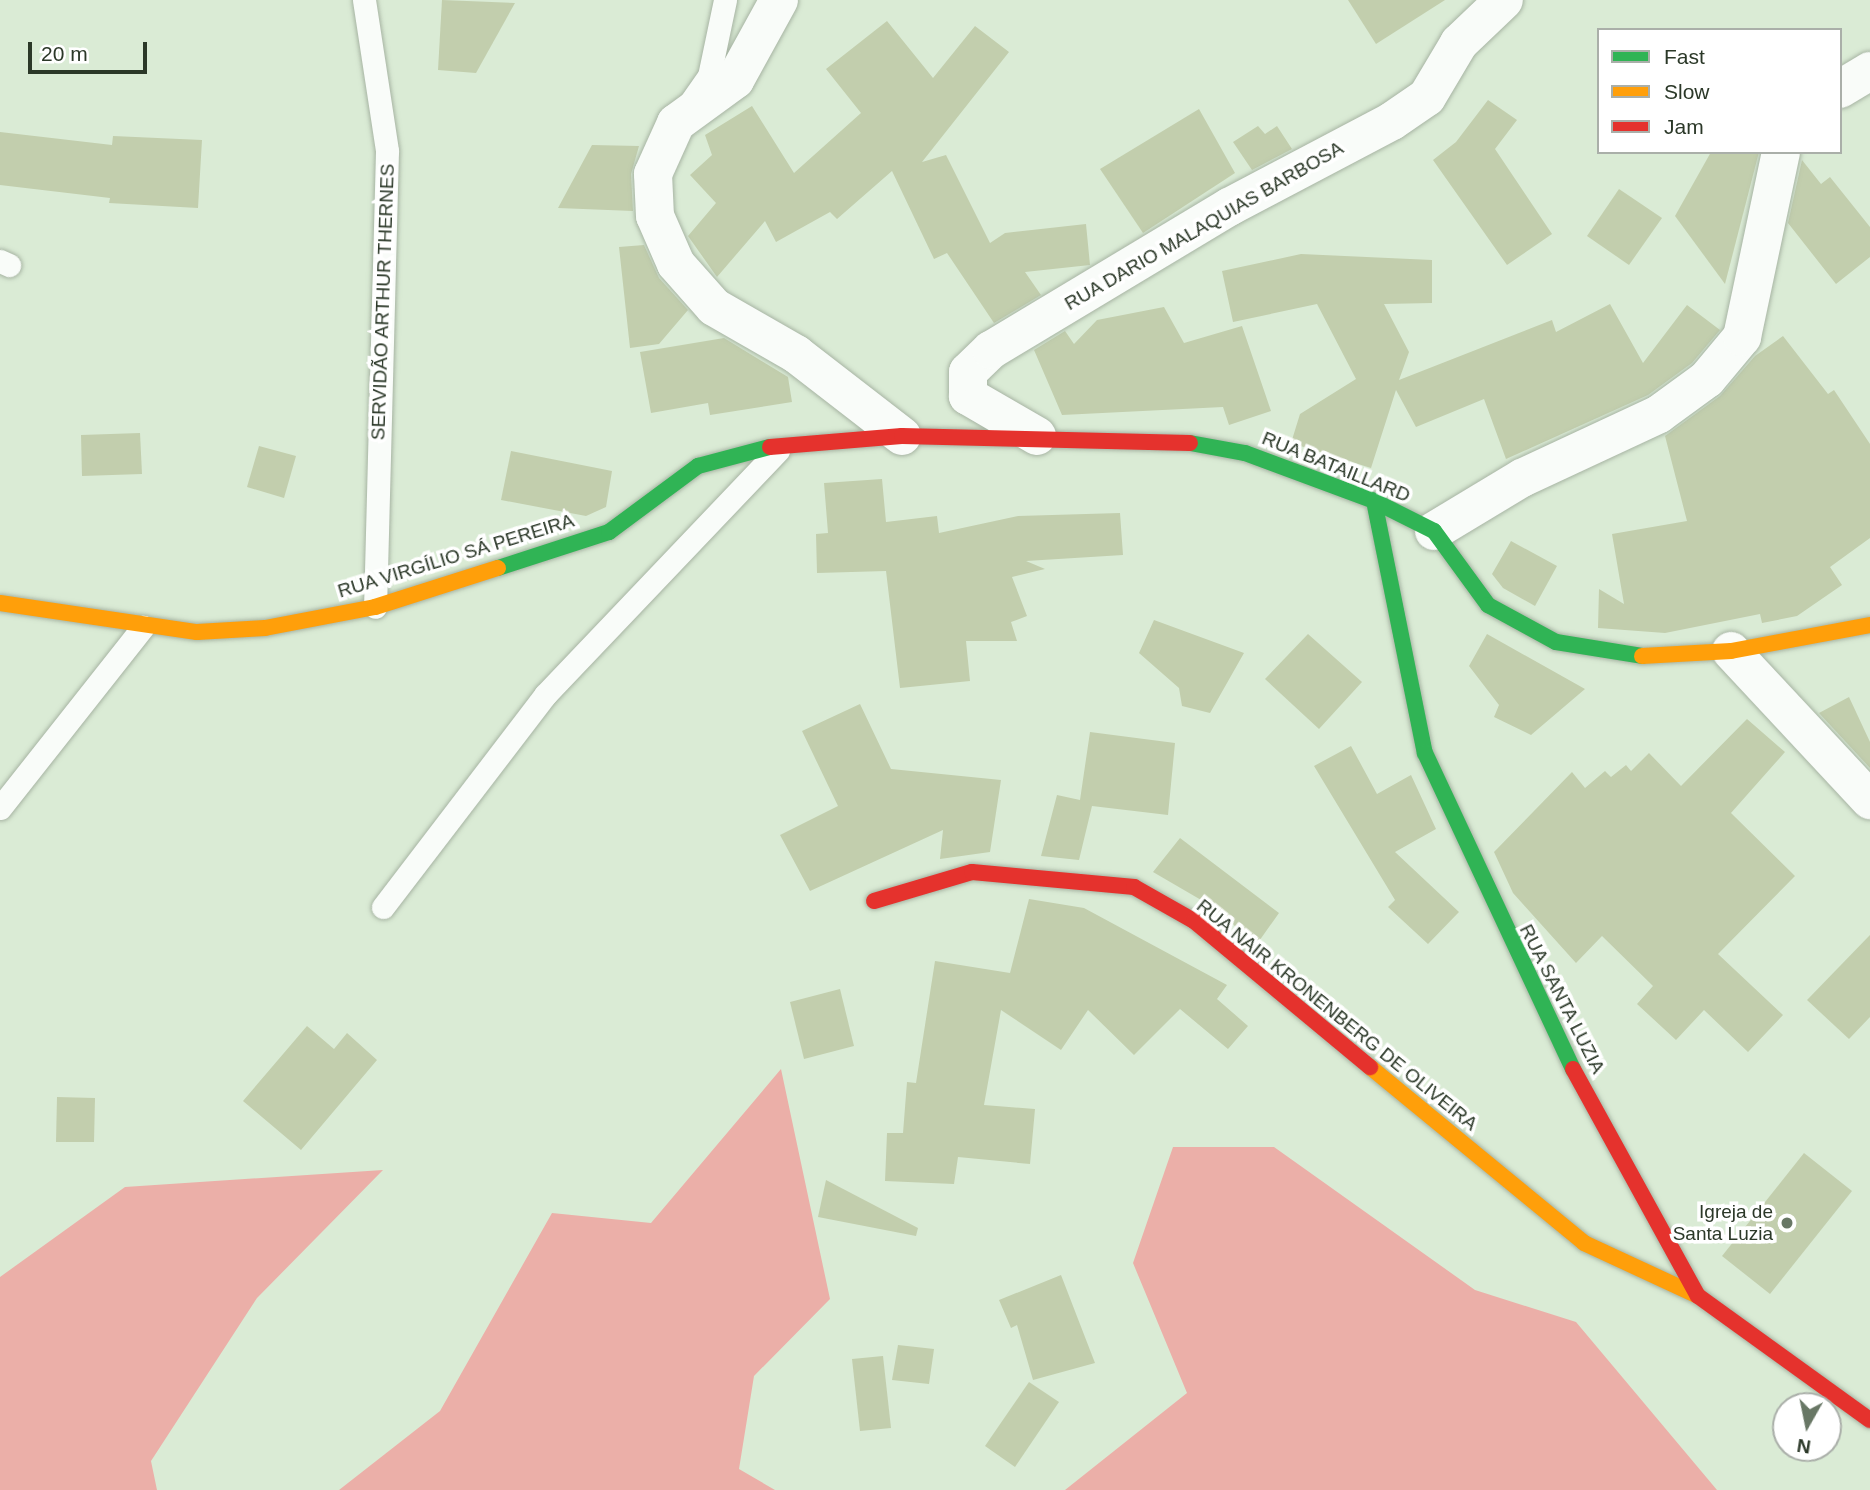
<!DOCTYPE html>
<meta charset="utf-8">
<style>
body{margin:0}
#map{position:relative;width:1870px;height:1490px;overflow:hidden;background:#daebd5;font-family:Helvetica,sans-serif}
div>[style]{position:absolute}
.forest>*{inset:0;background:#ebafa8}
.building>*{inset:0;background:#c2cead}
.roads{filter:drop-shadow(0 0 2px #a7b4a3) drop-shadow(0 0 2px #a7b4a3)}
.lane>*{height:23px;margin:-11.5px;padding:0 11.5px;transform-origin:11.5px;border-radius:11.5px;background:#f9fcf9}
.street>*{height:38px;margin:-19px;padding:0 19px;transform-origin:19px;border-radius:19px;background:#f9fcf9}
.fast>*{height:16px;margin:-8px;padding:0 8px;transform-origin:8px;border-radius:8px;background:#30b455}
.slow>*{height:16px;margin:-8px;padding:0 8px;transform-origin:8px;border-radius:8px;background:#ff9f0a}
.jam>*{height:16px;margin:-8px;padding:0 8px;transform-origin:8px;border-radius:8px;background:#e5322d}
.dots>*{width:19px;height:19px;translate:-50% -50%;box-sizing:border-box;border:4px solid #fff;border-radius:50%}
span{translate:-50% -50%;white-space:nowrap;text-align:center;line-height:1.15;-webkit-text-stroke:7px #fff;paint-order:stroke}
.street-label{font-size:19px;color:#2b3828}
.poi-label{font-size:19px;color:#2b3828}
.right{translate:-100% -50%;text-align:right}
.legend{position:absolute;left:1597px;top:28px;width:245px;height:126px;box-sizing:border-box;background:#fff;border:2px solid #aaafa9;margin:0;padding:9px 12px;list-style:none;font-size:21px;color:#2b3828}
.legend li{display:flex;align-items:center;gap:14px;height:35px}
.legend b{width:35px;border:2px solid #aaafa9}
.north{position:absolute;left:1772px;top:1392px;width:70px;height:70px;box-sizing:border-box;background:#fff;border:2px solid #aaafa9;border-radius:50%;rotate:189deg;font-size:19px;font-weight:700;line-height:28px;text-align:center;color:#2b3828}
.north::after{content:'';display:block;margin:auto;width:24px;height:32px;background:#687765;clip-path:polygon(50% 0,100% 100%,50% 72%,0 100%)}
.scale{position:absolute;left:28px;top:42px;width:119px;height:32px;box-sizing:border-box;border:4px solid #2b3828;border-top:0;padding-left:9px;font-size:21px;line-height:24px;white-space:nowrap;color:#2b3828;-webkit-text-stroke:5px #fff;paint-order:stroke}
</style>
<div id="map">
<div class="forest">
<div style="clip-path:polygon(781px 1069px,830px 1299px,754px 1376px,739px 1469px,775px 1490px,339px 1490px,440px 1411px,552px 1213px,651px 1223px)"></div>
<div style="clip-path:polygon(1173px 1147px,1274px 1147px,1475px 1290px,1576px 1322px,1717px 1490px,1065px 1490px,1187px 1393px,1133px 1263px)"></div>
<div style="clip-path:polygon(383px 1170px,257px 1298px,151px 1461px,157px 1490px,0 1490px,0 1277px,125px 1187px)"></div>
</div>
<div class="building">
<div style="clip-path:polygon(442px 0,515px 3px,476px 73px,438px 70px)"></div>
<div style="clip-path:polygon(1348px 0,1445px 0,1376px 44px)"></div>
<div style="clip-path:polygon(887px 21px,933px 78px,975px 26px,1009px 52px,922px 162px,946px 155px,990px 243px,1005px 233px,1086px 224px,1090px 265px,1025px 272px,1041px 295px,994px 323px,947px 253px,934px 259px,892px 171px,837px 219px,830px 212px,776px 242px,765px 221px,717px 277px,688px 236px,716px 203px,690px 175px,712px 155px,705px 135px,752px 106px,794px 173px,861px 113px,826px 69px)"></div>
<div style="clip-path:polygon(1488px 100px,1517px 120px,1495px 149px,1552px 234px,1507px 265px,1433px 160px,1456px 142px)"></div>
<div style="clip-path:polygon(1199px 109px,1235px 173px,1143px 233px,1100px 169px)"></div>
<div style="clip-path:polygon(1258px 126px,1265px 134px,1277px 126px,1292px 149px,1252px 170px,1233px 142px)"></div>
<div style="clip-path:polygon(0 132px,112px 145px,113px 136px,202px 140px,198px 208px,109px 203px,110px 198px,0 185px)"></div>
<div style="clip-path:polygon(592px 145px,639px 146px,631px 174px,633px 211px,558px 208px)"></div>
<div style="clip-path:polygon(1711px 152px,1759px 152px,1725px 284px,1675px 216px)"></div>
<div style="clip-path:polygon(1802px 160px,1821px 184px,1830px 177px,1870px 227px,1870px 257px,1836px 284px,1788px 223px)"></div>
<div style="clip-path:polygon(1619px 189px,1662px 218px,1629px 265px,1587px 236px)"></div>
<div style="clip-path:polygon(644px 245px,659px 278px,688px 310px,659px 344px,630px 348px,619px 247px)"></div>
<div style="clip-path:polygon(1301px 254px,1432px 260px,1432px 303px,1384px 304px,1409px 352px,1399px 380px,1552px 320px,1556px 332px,1610px 304px,1643px 363px,1687px 305px,1720px 330px,1692px 363px,1648px 395px,1506px 459px,1484px 399px,1416px 427px,1396px 390px,1371px 468px,1291px 443px,1300px 414px,1356px 379px,1317px 304px,1233px 322px,1222px 271px)"></div>
<div style="clip-path:polygon(1164px 307px,1184px 343px,1242px 326px,1271px 411px,1229px 425px,1223px 407px,1062px 415px,1034px 350px,1065px 331px,1074px 344px,1097px 320px)"></div>
<div style="clip-path:polygon(1783px 336px,1828px 394px,1834px 390px,1870px 444px,1870px 538px,1830px 567px,1842px 585px,1797px 616px,1762px 623px,1760px 614px,1665px 633px,1598px 628px,1599px 589px,1624px 604px,1612px 534px,1687px 521px,1665px 436px,1720px 396px,1755px 356px)"></div>
<div style="clip-path:polygon(724px 338px,788px 377px,792px 402px,710px 415px,708px 403px,651px 413px,640px 352px)"></div>
<div style="clip-path:polygon(140px 433px,142px 474px,82px 476px,81px 435px)"></div>
<div style="clip-path:polygon(259px 446px,296px 456px,284px 498px,247px 487px)"></div>
<div style="clip-path:polygon(511px 451px,612px 471px,606px 507px,586px 516px,501px 500px)"></div>
<div style="clip-path:polygon(882px 479px,886px 522px,937px 516px,939px 533px,1018px 516px,1120px 513px,1123px 555px,1026px 561px,1045px 569px,1012px 577px,1027px 616px,1011px 622px,1017px 641px,966px 641px,970px 681px,900px 688px,886px 571px,817px 573px,816px 534px,828px 533px,824px 483px)"></div>
<div style="clip-path:polygon(1511px 541px,1557px 566px,1535px 606px,1503px 588px,1492px 574px)"></div>
<div style="clip-path:polygon(1154px 620px,1244px 653px,1210px 713px,1182px 706px,1179px 688px,1139px 653px)"></div>
<div style="clip-path:polygon(1308px 634px,1362px 682px,1319px 729px,1265px 679px)"></div>
<div style="clip-path:polygon(1487px 634px,1585px 689px,1531px 735px,1494px 717px,1499px 705px,1469px 666px)"></div>
<div style="clip-path:polygon(1849px 697px,1870px 742px,1870px 768px,1819px 713px)"></div>
<div style="clip-path:polygon(860px 704px,891px 769px,1001px 780px,990px 852px,940px 859px,943px 830px,810px 891px,780px 835px,838px 806px,802px 731px)"></div>
<div style="clip-path:polygon(1747px 719px,1785px 752px,1731px 813px,1795px 876px,1718px 954px,1783px 1015px,1748px 1052px,1704px 1010px,1676px 1040px,1637px 1004px,1653px 986px,1602px 936px,1576px 963px,1513px 893px,1494px 852px,1572px 772px,1585px 788px,1605px 771px,1611px 777px,1626px 765px,1631px 771px,1649px 753px,1681px 786px)"></div>
<div style="clip-path:polygon(1090px 732px,1175px 743px,1168px 815px,1092px 806px,1079px 860px,1041px 856px,1057px 795px,1080px 800px)"></div>
<div style="clip-path:polygon(1351px 746px,1377px 794px,1411px 775px,1436px 829px,1395px 852px,1459px 912px,1428px 944px,1388px 907px,1395px 900px,1314px 766px)"></div>
<div style="clip-path:polygon(1180px 838px,1279px 913px,1257px 944px,1208px 904px,1153px 872px)"></div>
<div style="clip-path:polygon(1029px 899px,1084px 908px,1227px 985px,1217px 999px,1248px 1026px,1228px 1049px,1180px 1009px,1134px 1055px,1088px 1010px,1061px 1050px,1001px 1010px,984px 1105px,1035px 1109px,1030px 1164px,958px 1157px,954px 1184px,885px 1181px,887px 1133px,903px 1133px,907px 1082px,916px 1083px,935px 961px,1010px 973px)"></div>
<div style="clip-path:polygon(1870px 935px,1870px 1017px,1849px 1039px,1807px 1000px)"></div>
<div style="clip-path:polygon(840px 989px,854px 1046px,804px 1059px,790px 1002px)"></div>
<div style="clip-path:polygon(307px 1026px,334px 1049px,347px 1033px,377px 1060px,301px 1150px,243px 1101px)"></div>
<div style="clip-path:polygon(57px 1097px,95px 1098px,94px 1142px,56px 1142px)"></div>
<div style="clip-path:polygon(1804px 1153px,1852px 1191px,1770px 1294px,1722px 1256px)"></div>
<div style="clip-path:polygon(826px 1180px,918px 1228px,916px 1236px,818px 1217px)"></div>
<div style="clip-path:polygon(1061px 1275px,1095px 1363px,1033px 1380px,1017px 1325px,1011px 1328px,999px 1300px)"></div>
<div style="clip-path:polygon(898px 1345px,934px 1349px,929px 1384px,892px 1380px)"></div>
<div style="clip-path:polygon(883px 1356px,891px 1428px,860px 1431px,852px 1359px)"></div>
<div style="clip-path:polygon(1029px 1382px,1059px 1402px,1015px 1467px,985px 1446px)"></div>
</div>
<div class="roads">
<div class="lane">
<div style="left:364px;top:0;width:153px;rotate:81.3deg"></div>
<div style="left:387px;top:151px;width:456px;rotate:91.5deg"></div>
<div style="left:692px;top:100px;width:29px;rotate:-55deg"></div>
<div style="left:709px;top:76px;width:78px;rotate:-78.1deg"></div>
<div style="left:0;top:261px;width:10px;rotate:24deg"></div>
<div style="left:0;top:808px;width:231px;rotate:-51.7deg"></div>
<div style="left:383px;top:907px;width:267px;rotate:-52.6deg"></div>
<div style="left:545px;top:695px;width:338px;rotate:-46.4deg"></div>
</div>
<div class="street">
<div style="left:779px;top:0;width:91px;rotate:118.8deg"></div>
<div style="left:735px;top:80px;width:73px;rotate:143.9deg"></div>
<div style="left:676px;top:123px;width:56px;rotate:114.3deg"></div>
<div style="left:653px;top:174px;width:42px;rotate:87.3deg"></div>
<div style="left:655px;top:216px;width:52px;rotate:66.4deg"></div>
<div style="left:676px;top:264px;width:57px;rotate:48.5deg"></div>
<div style="left:714px;top:307px;width:95px;rotate:29.8deg"></div>
<div style="left:796px;top:354px;width:134px;rotate:37.7deg"></div>
<div style="left:1840px;top:89px;width:35px;rotate:-31deg"></div>
<div style="left:1037px;top:436px;width:80px;rotate:-149.9deg"></div>
<div style="left:968px;top:396px;width:24px;rotate:-90deg"></div>
<div style="left:968px;top:372px;width:32px;rotate:-44deg"></div>
<div style="left:991px;top:350px;width:278px;rotate:-31deg"></div>
<div style="left:1229px;top:207px;width:184px;rotate:-27.8deg"></div>
<div style="left:1392px;top:121px;width:42px;rotate:-34.4deg"></div>
<div style="left:1427px;top:97px;width:63px;rotate:-59.3deg"></div>
<div style="left:1459px;top:43px;width:62px;rotate:-43.7deg"></div>
<div style="left:1434px;top:531px;width:103px;rotate:-31.1deg"></div>
<div style="left:1522px;top:478px;width:151px;rotate:-25deg"></div>
<div style="left:1659px;top:414px;width:59px;rotate:-36.1deg"></div>
<div style="left:1707px;top:379px;width:55px;rotate:-50.2deg"></div>
<div style="left:1742px;top:337px;width:189px;rotate:-78.1deg"></div>
<div style="left:1731px;top:651px;width:204px;rotate:47deg"></div>
</div>
<div class="fast">
<div style="left:1190px;top:443px;width:56px;rotate:10.3deg"></div>
<div style="left:1245px;top:453px;width:138px;rotate:20.4deg"></div>
<div style="left:1374px;top:501px;width:67px;rotate:26.6deg"></div>
<div style="left:1434px;top:531px;width:92px;rotate:53.9deg"></div>
<div style="left:1488px;top:605px;width:77px;rotate:28.6deg"></div>
<div style="left:1556px;top:642px;width:87px;rotate:9.2deg"></div>
<div style="left:1374px;top:501px;width:257px;rotate:78.6deg"></div>
<div style="left:1425px;top:753px;width:349px;rotate:64.9deg"></div>
<div style="left:498px;top:568px;width:117px;rotate:-18deg"></div>
<div style="left:609px;top:532px;width:111px;rotate:-36.6deg"></div>
<div style="left:698px;top:466px;width:74px;rotate:-14.8deg"></div>
</div>
<div class="slow">
<div style="left:0;top:603px;width:199px;rotate:8.4deg"></div>
<div style="left:197px;top:632px;width:68px;rotate:-3.4deg"></div>
<div style="left:265px;top:628px;width:112px;rotate:-10.8deg"></div>
<div style="left:375px;top:607px;width:129px;rotate:-17.6deg"></div>
<div style="left:1642px;top:656px;width:89px;rotate:-3.2deg"></div>
<div style="left:1731px;top:651px;width:141px;rotate:-10.6deg"></div>
<div style="left:1370px;top:1067px;width:277px;rotate:39.4deg"></div>
<div style="left:1584px;top:1243px;width:126px;rotate:24.9deg"></div>
</div>
<div class="jam">
<div style="left:770px;top:447px;width:132px;rotate:-4.8deg"></div>
<div style="left:902px;top:436px;width:288px;rotate:1.4deg"></div>
<div style="left:874px;top:901px;width:102px;rotate:-16.5deg"></div>
<div style="left:972px;top:872px;width:163px;rotate:5.3deg"></div>
<div style="left:1134px;top:887px;width:69px;rotate:29.5deg"></div>
<div style="left:1194px;top:921px;width:229px;rotate:39.7deg"></div>
<div style="left:1573px;top:1069px;width:259px;rotate:61.2deg"></div>
<div style="left:1698px;top:1296px;width:212px;rotate:35.8deg"></div>
</div>
</div>
<div class="dots">
<div style="left:1787px;top:1223px;background:#687765"></div>
</div>
<div class="street-label">
<span style="left:1204px;top:226px;rotate:-30deg">RUA DARIO MALAQUIAS BARBOSA</span>
<span style="left:383px;top:302px;rotate:-88deg">SERVIDÃO ARTHUR THERNES</span>
<span style="left:1336px;top:467px;rotate:22deg">RUA BATAILLARD</span>
<span style="left:456px;top:556px;rotate:-17deg">RUA VIRGÍLIO SÁ PEREIRA</span>
<span style="left:1562px;top:999px;rotate:63deg">RUA SANTA LUZIA</span>
<span style="left:1337px;top:1015px;rotate:39deg">RUA NAIR KRONENBERG DE OLIVEIRA</span>
</div>
<div class="poi-label">
<span class="right" style="left:1773px;top:1223px">Igreja de<br>Santa Luzia</span>
</div>
<ul class="legend">
<li><b style="height:9px;background:#30b455"></b>Fast</li>
<li><b style="height:9px;background:#ff9f0a"></b>Slow</li>
<li><b style="height:9px;background:#e5322d"></b>Jam</li>
</ul>
<div class="north">N</div>
<div class="scale">20 m</div>
</div>
